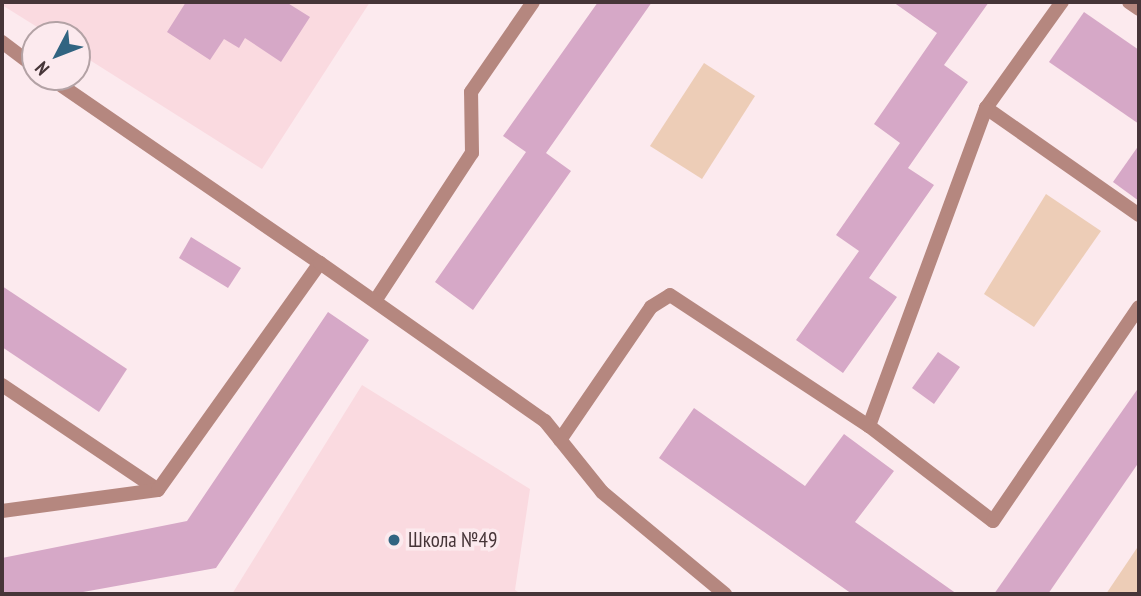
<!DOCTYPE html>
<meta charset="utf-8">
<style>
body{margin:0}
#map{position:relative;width:1141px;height:596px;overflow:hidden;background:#fceaee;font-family:"PT Sans Narrow",sans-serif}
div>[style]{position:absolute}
.built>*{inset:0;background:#fadae0}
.green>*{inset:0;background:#edcdb7}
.building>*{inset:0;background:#d6a8c7}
.lane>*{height:14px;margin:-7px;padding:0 7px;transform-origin:7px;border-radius:7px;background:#b5877f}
.dots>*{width:19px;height:19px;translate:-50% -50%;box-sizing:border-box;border:4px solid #fceaee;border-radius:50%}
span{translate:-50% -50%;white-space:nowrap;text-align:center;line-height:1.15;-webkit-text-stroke:7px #fceaee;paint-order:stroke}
.poi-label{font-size:21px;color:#463538}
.left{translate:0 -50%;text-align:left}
.frame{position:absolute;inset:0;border:4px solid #463538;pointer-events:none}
.north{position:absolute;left:21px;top:21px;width:70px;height:70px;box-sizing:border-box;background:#fceaee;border:2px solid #b3a2a5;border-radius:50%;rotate:228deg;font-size:19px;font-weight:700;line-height:28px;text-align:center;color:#463538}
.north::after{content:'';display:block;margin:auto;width:24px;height:32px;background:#316481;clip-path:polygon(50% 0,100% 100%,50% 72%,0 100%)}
</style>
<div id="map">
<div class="built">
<div style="clip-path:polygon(2px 2px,370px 2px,262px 169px,77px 52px,77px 35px,50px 35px,2px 5px)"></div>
<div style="clip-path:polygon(362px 385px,530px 489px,515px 590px,521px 594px,232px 594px)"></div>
</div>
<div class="green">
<div style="clip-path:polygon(704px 63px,755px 96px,702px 179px,650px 146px)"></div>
<div style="clip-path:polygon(1046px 194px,1101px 231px,1034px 327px,984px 294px)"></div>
<div style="clip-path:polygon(1139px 545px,1139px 594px,1106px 594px)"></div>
</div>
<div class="building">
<div style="clip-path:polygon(186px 2px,286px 2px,310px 17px,281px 62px,245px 38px,239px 48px,224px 39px,210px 60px,167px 32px)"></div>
<div style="clip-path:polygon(598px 2px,652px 2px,546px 153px,571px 171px,473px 310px,435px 282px,526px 152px,503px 136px)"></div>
<div style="clip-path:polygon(893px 2px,989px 2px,944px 65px,968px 82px,908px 168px,934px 185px,869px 278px,897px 297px,843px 373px,796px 340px,859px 251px,836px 235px,900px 143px,874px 124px,937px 33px)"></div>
<div style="clip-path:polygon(1084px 12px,1139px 50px,1139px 124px,1049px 62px)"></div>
<div style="clip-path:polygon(1139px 145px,1139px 201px,1113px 182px)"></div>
<div style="clip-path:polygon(191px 237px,241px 268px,228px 288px,179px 258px)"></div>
<div style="clip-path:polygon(2px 286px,127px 369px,99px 412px,2px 347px)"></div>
<div style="clip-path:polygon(328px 312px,369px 340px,216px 568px,72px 594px,2px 594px,2px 558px,187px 521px)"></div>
<div style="clip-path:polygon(938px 352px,960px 367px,934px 404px,912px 388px)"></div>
<div style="clip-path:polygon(1139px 387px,1139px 462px,1048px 594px,994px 594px)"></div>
<div style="clip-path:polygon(694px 408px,805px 486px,844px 434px,894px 471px,855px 522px,957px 594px,852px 594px,659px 458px)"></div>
</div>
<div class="lane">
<div style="left:1129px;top:2px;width:12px;rotate:35deg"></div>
<div style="left:2px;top:42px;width:41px;rotate:37.1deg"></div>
<div style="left:49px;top:77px;width:329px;rotate:34.5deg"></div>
<div style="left:986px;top:108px;width:130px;rotate:-54.4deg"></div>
<div style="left:1139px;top:215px;width:187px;rotate:-145deg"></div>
<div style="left:986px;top:108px;width:339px;rotate:110.2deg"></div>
<div style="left:869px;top:426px;width:156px;rotate:37.5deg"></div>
<div style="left:993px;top:521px;width:259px;rotate:-55.7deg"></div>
<div style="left:375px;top:301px;width:177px;rotate:-56.8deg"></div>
<div style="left:472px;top:153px;width:61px;rotate:-90.9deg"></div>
<div style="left:471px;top:92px;width:109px;rotate:-55.4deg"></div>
<div style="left:2px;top:385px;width:188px;rotate:33.9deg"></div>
<div style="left:560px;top:440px;width:161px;rotate:-55.6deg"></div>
<div style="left:651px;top:307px;width:22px;rotate:-32deg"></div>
<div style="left:670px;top:295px;width:238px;rotate:33.4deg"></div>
<div style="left:2px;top:511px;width:157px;rotate:-7.7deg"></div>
<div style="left:158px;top:490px;width:279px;rotate:-54.5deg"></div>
<div style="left:320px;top:263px;width:275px;rotate:35.1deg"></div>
<div style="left:545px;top:421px;width:91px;rotate:51.2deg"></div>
<div style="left:602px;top:492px;width:160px;rotate:39.7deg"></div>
</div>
<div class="dots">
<div style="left:394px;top:540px;background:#316481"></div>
</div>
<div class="poi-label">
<span class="left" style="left:408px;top:540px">Школа №49</span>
</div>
<div class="frame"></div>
<div class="north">N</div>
</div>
